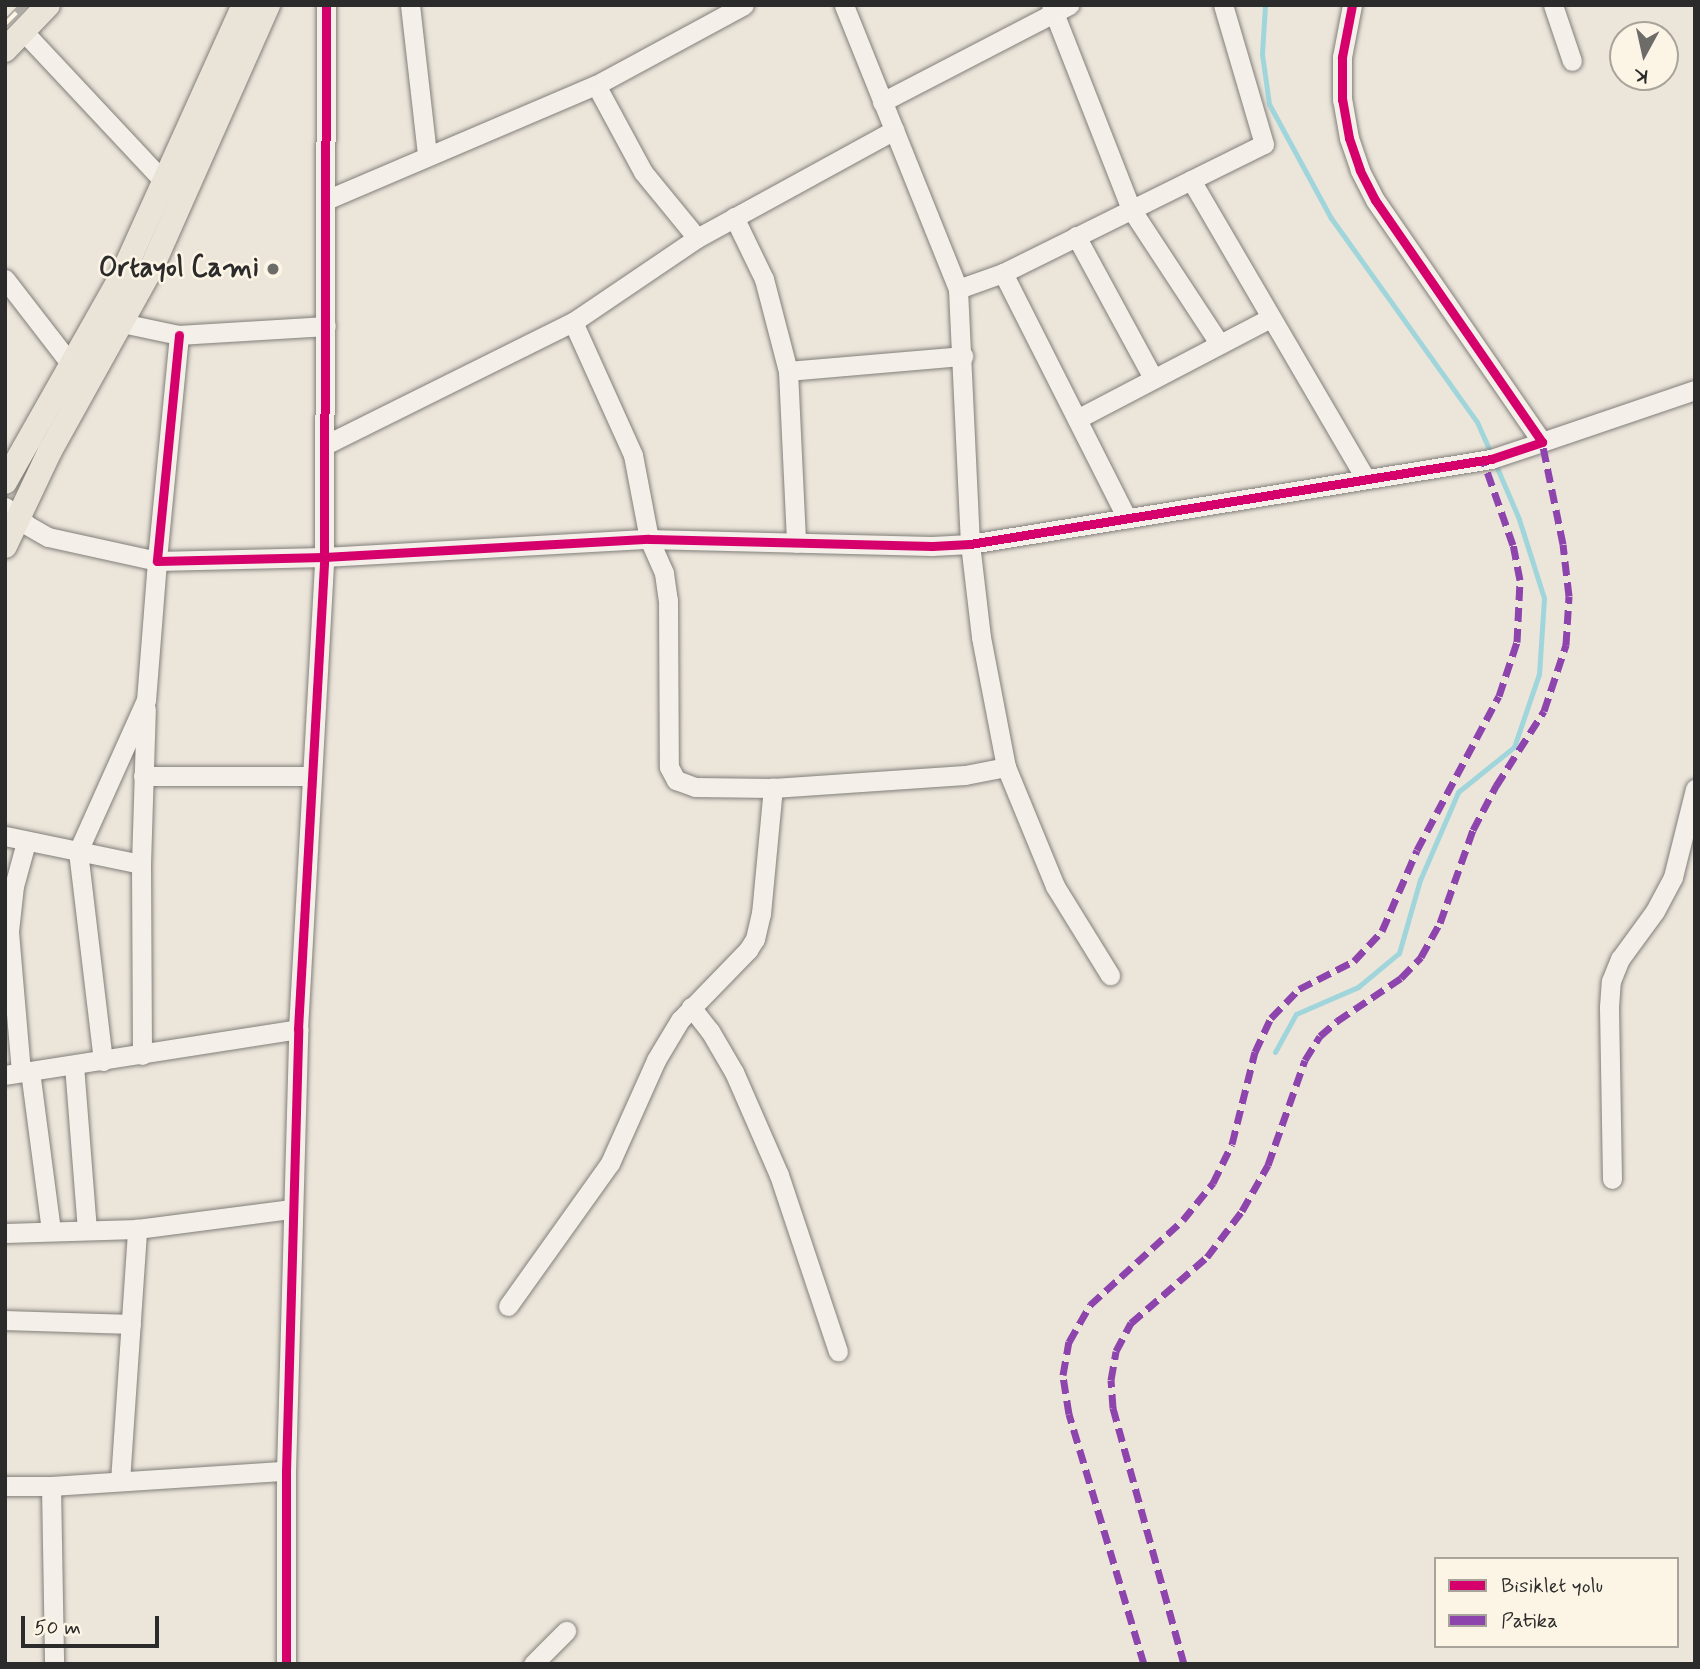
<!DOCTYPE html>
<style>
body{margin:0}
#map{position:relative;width:1700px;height:1669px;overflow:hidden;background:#ebe5da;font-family:Mynerve,sans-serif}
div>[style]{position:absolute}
.stream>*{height:5px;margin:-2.5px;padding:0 2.5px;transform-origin:2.5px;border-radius:2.5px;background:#a0d6db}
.roads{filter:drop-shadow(0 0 2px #817f7a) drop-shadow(0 0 2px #817f7a)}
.minor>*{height:19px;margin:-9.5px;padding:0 9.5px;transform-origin:9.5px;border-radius:9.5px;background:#f4f0e9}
.major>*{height:24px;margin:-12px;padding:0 12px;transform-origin:12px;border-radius:12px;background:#e9e4d7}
.rail>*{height:8px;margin-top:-4px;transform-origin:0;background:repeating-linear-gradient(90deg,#fcf5e5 0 16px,#afaca8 0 32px);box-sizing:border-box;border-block:2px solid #afaca8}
.quiet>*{height:7px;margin-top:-3.5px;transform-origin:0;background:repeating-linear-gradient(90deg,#8e44ad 0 14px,transparent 0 21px)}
.cycleway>*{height:9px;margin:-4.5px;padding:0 4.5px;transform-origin:4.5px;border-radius:4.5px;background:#d6006c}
.dots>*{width:19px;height:19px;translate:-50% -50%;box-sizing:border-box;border:4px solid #fcf5e5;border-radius:50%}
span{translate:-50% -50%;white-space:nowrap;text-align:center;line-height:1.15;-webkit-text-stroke:5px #fcf5e5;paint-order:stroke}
.poi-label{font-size:28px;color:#2b2b2b;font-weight:700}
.right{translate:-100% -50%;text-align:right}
.frame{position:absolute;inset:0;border:7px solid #2b2b2b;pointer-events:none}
.legend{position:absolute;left:1434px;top:1557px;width:245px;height:91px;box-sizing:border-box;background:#fcf5e5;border:2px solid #a8a49b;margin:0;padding:9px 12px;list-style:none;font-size:21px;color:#2b2b2b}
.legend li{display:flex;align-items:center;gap:14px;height:35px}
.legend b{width:35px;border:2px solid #a8a49b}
.north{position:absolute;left:1609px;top:21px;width:70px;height:70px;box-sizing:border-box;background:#fcf5e5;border:2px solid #a8a49b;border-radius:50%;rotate:188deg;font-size:19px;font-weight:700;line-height:28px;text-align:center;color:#2b2b2b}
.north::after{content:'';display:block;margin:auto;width:24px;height:32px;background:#6e6c68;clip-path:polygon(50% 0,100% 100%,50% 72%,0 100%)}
.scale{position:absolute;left:21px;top:1616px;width:138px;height:32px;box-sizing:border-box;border:4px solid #2b2b2b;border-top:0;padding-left:9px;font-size:21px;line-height:24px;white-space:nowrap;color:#2b2b2b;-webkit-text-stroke:5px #fcf5e5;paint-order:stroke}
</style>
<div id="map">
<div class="stream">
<div style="left:1265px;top:5px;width:49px;rotate:93.5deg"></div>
<div style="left:1262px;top:54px;width:50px;rotate:82deg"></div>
<div style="left:1269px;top:104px;width:130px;rotate:61.5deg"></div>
<div style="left:1331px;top:218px;width:251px;rotate:54.4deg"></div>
<div style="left:1477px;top:422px;width:35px;rotate:66deg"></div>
<div style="left:1275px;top:1052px;width:43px;rotate:-61.1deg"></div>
<div style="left:1296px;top:1014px;width:68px;rotate:-23.5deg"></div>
<div style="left:1358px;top:987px;width:53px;rotate:-39.7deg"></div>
<div style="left:1399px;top:953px;width:76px;rotate:-74deg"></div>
<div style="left:1420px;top:880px;width:96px;rotate:-66.6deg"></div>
<div style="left:1458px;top:792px;width:72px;rotate:-38.8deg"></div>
<div style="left:1514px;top:747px;width:77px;rotate:-71.1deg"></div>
<div style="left:1539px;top:674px;width:76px;rotate:-86.2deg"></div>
<div style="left:1544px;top:598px;width:83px;rotate:-107.6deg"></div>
<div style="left:1519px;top:519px;width:61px;rotate:-113.2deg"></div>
</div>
<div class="roads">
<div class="minor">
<div style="left:410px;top:5px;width:151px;rotate:83.5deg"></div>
<div style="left:1051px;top:5px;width:219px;rotate:68.6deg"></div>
<div style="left:1131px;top:209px;width:160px;rotate:56.7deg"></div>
<div style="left:1553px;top:5px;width:59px;rotate:71.3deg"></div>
<div style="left:23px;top:31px;width:208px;rotate:46.9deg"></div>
<div style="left:596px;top:85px;width:99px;rotate:61.6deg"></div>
<div style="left:643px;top:172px;width:85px;rotate:50.7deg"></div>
<div style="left:882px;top:102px;width:211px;rotate:-27.4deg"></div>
<div style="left:1191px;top:180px;width:345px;rotate:59.7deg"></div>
<div style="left:326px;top:200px;width:293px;rotate:-23.1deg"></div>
<div style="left:596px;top:85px;width:168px;rotate:-28.4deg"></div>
<div style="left:734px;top:217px;width:69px;rotate:64.2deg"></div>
<div style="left:764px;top:279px;width:95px;rotate:75.4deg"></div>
<div style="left:788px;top:371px;width:172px;rotate:87.3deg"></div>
<div style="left:1076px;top:236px;width:162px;rotate:61.5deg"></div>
<div style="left:1003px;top:273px;width:275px;rotate:63.2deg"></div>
<div style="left:5px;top:279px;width:106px;rotate:52.3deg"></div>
<div style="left:958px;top:289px;width:48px;rotate:-19.6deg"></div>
<div style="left:1003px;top:273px;width:291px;rotate:-26.3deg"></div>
<div style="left:1264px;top:144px;width:145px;rotate:-106.4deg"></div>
<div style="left:573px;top:322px;width:146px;rotate:65.7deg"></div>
<div style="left:633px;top:455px;width:86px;rotate:79.2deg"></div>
<div style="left:649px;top:539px;width:37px;rotate:66deg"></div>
<div style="left:664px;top:573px;width:27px;rotate:82deg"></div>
<div style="left:668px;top:600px;width:167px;rotate:89.7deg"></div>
<div style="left:669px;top:767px;width:15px;rotate:62deg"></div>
<div style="left:676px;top:780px;width:20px;rotate:20deg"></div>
<div style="left:695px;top:787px;width:78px;rotate:0.7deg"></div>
<div style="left:773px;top:788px;width:192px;rotate:-3.9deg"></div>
<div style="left:965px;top:775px;width:42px;rotate:-11deg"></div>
<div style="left:1006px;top:767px;width:132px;rotate:-100.9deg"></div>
<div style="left:981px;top:637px;width:94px;rotate:-96.7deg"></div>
<div style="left:970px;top:544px;width:255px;rotate:-92.7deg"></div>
<div style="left:958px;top:289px;width:306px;rotate:-111.9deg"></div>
<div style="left:122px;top:323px;width:58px;rotate:11.9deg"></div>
<div style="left:179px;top:335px;width:147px;rotate:-3.5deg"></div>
<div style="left:179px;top:335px;width:227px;rotate:95.6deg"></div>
<div style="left:157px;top:561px;width:167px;rotate:-1.4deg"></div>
<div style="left:324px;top:557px;width:325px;rotate:-3.2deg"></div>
<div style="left:649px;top:539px;width:283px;rotate:1.4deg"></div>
<div style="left:932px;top:546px;width:38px;rotate:-3deg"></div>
<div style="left:970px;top:544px;width:528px;rotate:-9.27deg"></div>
<div style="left:1491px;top:459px;width:54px;rotate:-18.4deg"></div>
<div style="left:1542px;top:442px;width:294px;rotate:-124.6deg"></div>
<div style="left:1375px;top:200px;width:34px;rotate:-117deg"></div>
<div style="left:1360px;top:170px;width:34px;rotate:-109deg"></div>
<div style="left:1349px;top:138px;width:39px;rotate:-100deg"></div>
<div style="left:1342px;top:100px;width:43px;rotate:-90deg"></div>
<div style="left:1342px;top:57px;width:53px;rotate:-79.1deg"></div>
<div style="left:788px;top:371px;width:176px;rotate:-4.9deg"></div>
<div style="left:1077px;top:419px;width:218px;rotate:-27.6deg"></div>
<div style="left:1542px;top:442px;width:162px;rotate:-18.8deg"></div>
<div style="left:325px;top:445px;width:277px;rotate:-26.4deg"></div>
<div style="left:573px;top:322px;width:150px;rotate:-34.1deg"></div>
<div style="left:697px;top:238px;width:225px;rotate:-28.7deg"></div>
<div style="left:5px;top:507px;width:28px;rotate:39deg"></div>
<div style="left:27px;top:525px;width:24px;rotate:30deg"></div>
<div style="left:48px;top:537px;width:112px;rotate:12.4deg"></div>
<div style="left:157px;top:561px;width:139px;rotate:94.5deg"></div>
<div style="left:146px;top:700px;width:166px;rotate:114.2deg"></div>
<div style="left:78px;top:851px;width:75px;rotate:-168.4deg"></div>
<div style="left:1006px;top:767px;width:129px;rotate:67.6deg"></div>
<div style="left:1055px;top:886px;width:105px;rotate:58.3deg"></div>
<div style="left:143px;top:776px;width:169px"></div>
<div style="left:691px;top:1007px;width:31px;rotate:52deg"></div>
<div style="left:710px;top:1031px;width:48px;rotate:59.7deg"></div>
<div style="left:734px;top:1072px;width:112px;rotate:66.4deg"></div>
<div style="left:779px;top:1175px;width:186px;rotate:71.5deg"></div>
<div style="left:142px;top:1055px;width:191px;rotate:-90.3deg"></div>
<div style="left:141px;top:864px;width:155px;rotate:-88.2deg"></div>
<div style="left:103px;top:1061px;width:211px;rotate:-96.8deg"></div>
<div style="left:78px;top:851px;width:64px;rotate:11.7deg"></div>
<div style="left:74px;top:1065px;width:165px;rotate:85.5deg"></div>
<div style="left:30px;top:1071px;width:160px;rotate:82.5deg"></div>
<div style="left:21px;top:1072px;width:142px;rotate:-94.9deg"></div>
<div style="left:9px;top:931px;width:45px;rotate:-83.7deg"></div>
<div style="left:14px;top:886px;width:46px;rotate:-74.7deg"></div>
<div style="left:5px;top:1075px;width:297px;rotate:-8.9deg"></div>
<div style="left:1612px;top:1179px;width:172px;rotate:-91deg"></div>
<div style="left:1609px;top:1007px;width:26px;rotate:-86deg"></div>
<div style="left:1611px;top:981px;width:24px;rotate:-68deg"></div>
<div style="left:1620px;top:959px;width:59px;rotate:-53.9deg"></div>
<div style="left:1655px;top:911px;width:38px;rotate:-62deg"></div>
<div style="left:1673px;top:877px;width:91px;rotate:-76deg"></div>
<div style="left:5px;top:1233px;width:132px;rotate:-1.7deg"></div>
<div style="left:137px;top:1229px;width:156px;rotate:-7.4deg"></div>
<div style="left:508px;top:1306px;width:176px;rotate:-54.5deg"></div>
<div style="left:610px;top:1163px;width:113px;rotate:-65.9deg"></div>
<div style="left:656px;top:1060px;width:47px;rotate:-59deg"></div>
<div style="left:680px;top:1020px;width:98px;rotate:-45.8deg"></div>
<div style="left:748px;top:950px;width:13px;rotate:-58deg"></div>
<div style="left:755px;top:939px;width:26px;rotate:-77deg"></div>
<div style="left:761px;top:914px;width:127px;rotate:-84.6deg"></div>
<div style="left:5px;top:1320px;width:126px;rotate:1.8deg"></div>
<div style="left:120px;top:1481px;width:253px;rotate:-86.1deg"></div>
<div style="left:5px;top:1486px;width:46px"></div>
<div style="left:51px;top:1486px;width:235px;rotate:-3.7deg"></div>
<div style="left:51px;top:1486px;width:178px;rotate:89deg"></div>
<div style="left:286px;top:1664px;width:193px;rotate:-90deg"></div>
<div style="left:286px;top:1471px;width:442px;rotate:-88.4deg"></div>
<div style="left:298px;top:1029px;width:473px;rotate:-86.8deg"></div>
<div style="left:324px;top:557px;width:552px;rotate:-89.79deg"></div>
<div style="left:533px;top:1664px;width:47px;rotate:-45deg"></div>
</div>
<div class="major">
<div style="left:5px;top:50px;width:62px;rotate:-46.3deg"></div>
<div style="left:5px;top:482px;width:238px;rotate:-60.5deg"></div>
<div style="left:122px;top:275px;width:296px;rotate:-65.7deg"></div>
<div style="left:5px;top:546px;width:105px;rotate:-64.7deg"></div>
<div style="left:50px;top:451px;width:210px;rotate:-61deg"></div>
<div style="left:152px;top:267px;width:287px;rotate:-66.1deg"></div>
</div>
</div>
<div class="rail">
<div style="left:5px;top:24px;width:27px;rotate:-45deg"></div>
</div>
<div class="quiet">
<div style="left:1144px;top:1664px;width:261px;rotate:-106.7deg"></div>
<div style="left:1069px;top:1414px;width:39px;rotate:-99deg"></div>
<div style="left:1063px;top:1375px;width:34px;rotate:-80deg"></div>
<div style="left:1069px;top:1342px;width:43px;rotate:-60.4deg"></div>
<div style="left:1090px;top:1305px;width:126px;rotate:-42.4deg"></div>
<div style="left:1183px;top:1220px;width:48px;rotate:-51deg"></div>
<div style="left:1213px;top:1183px;width:43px;rotate:-64deg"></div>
<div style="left:1232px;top:1144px;width:95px;rotate:-76deg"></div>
<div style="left:1255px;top:1052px;width:38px;rotate:-65deg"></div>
<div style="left:1271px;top:1018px;width:40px;rotate:-46deg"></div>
<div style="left:1299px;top:989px;width:62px;rotate:-27deg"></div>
<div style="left:1354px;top:961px;width:41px;rotate:-47deg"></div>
<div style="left:1382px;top:931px;width:88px;rotate:-66.6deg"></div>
<div style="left:1417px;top:850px;width:174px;rotate:-62deg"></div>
<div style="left:1499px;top:696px;width:57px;rotate:-71.6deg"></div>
<div style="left:1517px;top:642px;width:62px;rotate:-87.2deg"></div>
<div style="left:1520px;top:580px;width:36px;rotate:-101deg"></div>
<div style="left:1513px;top:545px;width:90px;rotate:-109.4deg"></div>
<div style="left:1184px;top:1664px;width:266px;rotate:-105.5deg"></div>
<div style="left:1113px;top:1408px;width:28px;rotate:-94deg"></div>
<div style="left:1111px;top:1380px;width:29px;rotate:-80deg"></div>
<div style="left:1116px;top:1351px;width:32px;rotate:-62deg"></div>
<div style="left:1131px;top:1323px;width:101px;rotate:-41deg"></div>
<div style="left:1207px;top:1257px;width:58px;rotate:-52.7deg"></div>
<div style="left:1242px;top:1211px;width:53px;rotate:-60.5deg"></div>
<div style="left:1268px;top:1165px;width:111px;rotate:-70.6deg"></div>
<div style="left:1305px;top:1060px;width:28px;rotate:-58deg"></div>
<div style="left:1320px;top:1036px;width:23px;rotate:-41deg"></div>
<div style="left:1337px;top:1021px;width:77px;rotate:-33.9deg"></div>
<div style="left:1401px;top:978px;width:29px;rotate:-46deg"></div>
<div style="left:1421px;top:957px;width:39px;rotate:-61deg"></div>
<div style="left:1440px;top:923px;width:99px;rotate:-70.5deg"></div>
<div style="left:1473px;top:830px;width:50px;rotate:-62.4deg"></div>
<div style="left:1496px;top:786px;width:89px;rotate:-57.4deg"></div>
<div style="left:1544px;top:711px;width:70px;rotate:-71.6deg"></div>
<div style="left:1566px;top:645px;width:49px;rotate:-86.5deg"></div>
<div style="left:1569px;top:596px;width:52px;rotate:-96.6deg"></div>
<div style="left:1563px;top:544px;width:104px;rotate:-101.6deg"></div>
</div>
<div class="cycleway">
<div style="left:179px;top:335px;width:227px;rotate:95.6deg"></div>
<div style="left:157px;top:561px;width:167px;rotate:-1.4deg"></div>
<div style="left:324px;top:557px;width:325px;rotate:-3.2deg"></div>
<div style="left:649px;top:539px;width:283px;rotate:1.4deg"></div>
<div style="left:932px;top:546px;width:38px;rotate:-3deg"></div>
<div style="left:970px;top:544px;width:528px;rotate:-9.27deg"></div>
<div style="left:1491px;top:459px;width:54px;rotate:-18.4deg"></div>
<div style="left:1542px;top:442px;width:294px;rotate:-124.6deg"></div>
<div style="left:1375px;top:200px;width:34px;rotate:-117deg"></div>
<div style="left:1360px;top:170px;width:34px;rotate:-109deg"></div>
<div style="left:1349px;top:138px;width:39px;rotate:-100deg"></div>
<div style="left:1342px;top:100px;width:43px;rotate:-90deg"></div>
<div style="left:1342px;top:57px;width:53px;rotate:-79.1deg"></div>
<div style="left:286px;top:1664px;width:193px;rotate:-90deg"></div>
<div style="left:286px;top:1471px;width:442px;rotate:-88.4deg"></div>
<div style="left:298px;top:1029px;width:473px;rotate:-86.8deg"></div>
<div style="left:324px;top:557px;width:552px;rotate:-89.79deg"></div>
</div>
<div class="dots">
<div style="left:273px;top:269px;background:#6e6c68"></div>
</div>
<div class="poi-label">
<span class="right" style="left:259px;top:269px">Ortayol Cami</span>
</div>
<div class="frame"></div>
<ul class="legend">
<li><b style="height:9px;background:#d6006c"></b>Bisiklet yolu</li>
<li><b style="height:9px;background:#8e44ad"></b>Patika</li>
</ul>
<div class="north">K</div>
<div class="scale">50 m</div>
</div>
